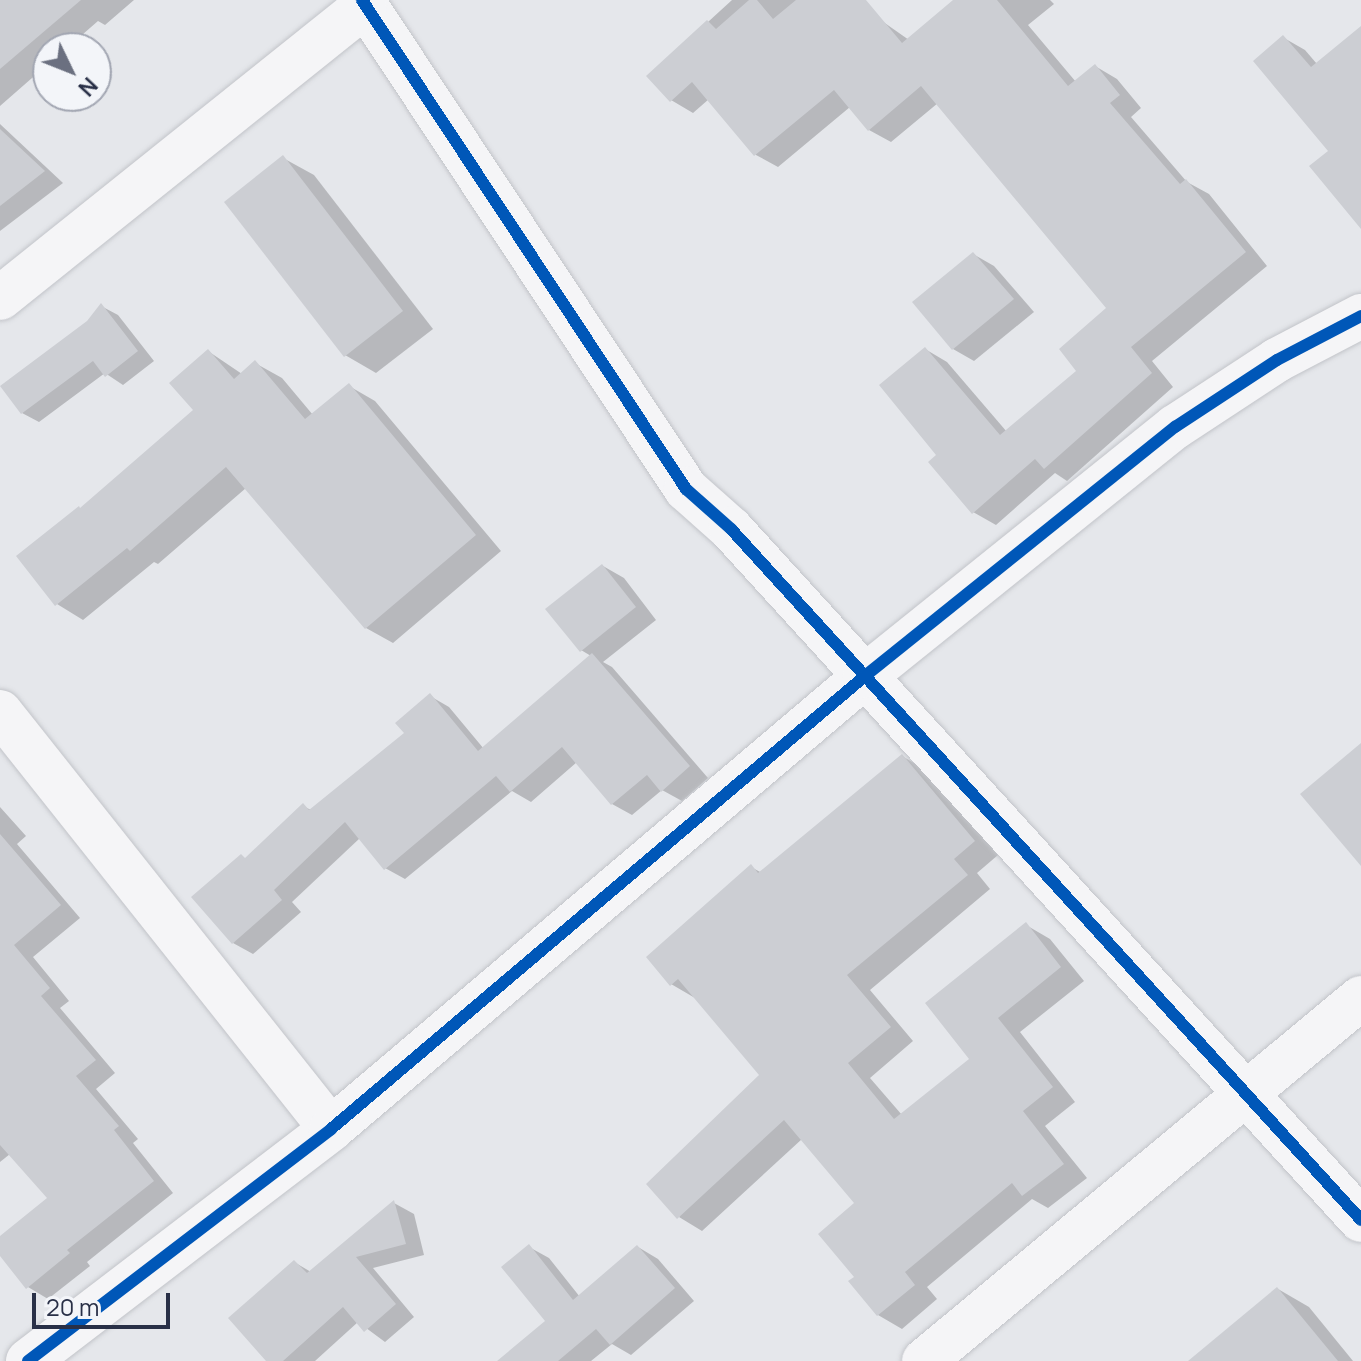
<!DOCTYPE html>
<style>
body{margin:0}
#map{position:relative;width:1361px;height:1361px;overflow:hidden;background:#e5e7eb;font-family:Manrope,sans-serif}
div>[style]{position:absolute}
.shadow>*{inset:0;background:#0003}
.building>*{inset:0;background:#ccced3}
.roads{filter:drop-shadow(0 0 2px #c2c4c9) drop-shadow(0 0 2px #c2c4c9)}
.street>*{height:44px;margin:-22px;padding:0 22px;transform-origin:22px;border-radius:22px;background:#f5f5f7}
.cycleway>*{height:12px;margin:-6px;padding:0 6px;transform-origin:6px;border-radius:6px;background:#0057b8}
span{translate:-50% -50%;white-space:nowrap;text-align:center;line-height:1.15;-webkit-text-stroke:8px #f3f5f9;paint-order:stroke}
.north{position:absolute;left:32px;top:32px;width:80px;height:80px;box-sizing:border-box;background:#f3f5f9;border:2px solid #a2a6b2;border-radius:50%;rotate:133deg;font-size:22px;font-weight:700;line-height:32px;text-align:center;color:#293047}
.north::after{content:'';display:block;margin:auto;width:28px;height:36px;background:#6b7080;clip-path:polygon(50% 0,100% 100%,50% 72%,0 100%)}
.scale{position:absolute;left:32px;top:1293px;width:138px;height:36px;box-sizing:border-box;border:4px solid #293047;border-top:0;padding-left:10px;font-size:24px;line-height:28px;white-space:nowrap;color:#293047;-webkit-text-stroke:6px #f3f5f9;paint-order:stroke}
</style>
<div id="map">
<div class="shadow">
<div style="clip-path:polygon(0 0,134px 0,105px 25px,98px 21px,67px 48px,48px 48px,48px 64px,0 106px)"></div>
<div style="clip-path:polygon(732px 0,852px 0,909px 40px,956px 0,1050px 0,1054px 4px,1028px 25px,1076px 82px,1095px 66px,1117px 79px,1141px 108px,1131px 117px,1187px 182px,1209px 194px,1267px 266px,1152px 361px,1173px 387px,1067px 481px,1055px 473px,996px 525px,973px 512px,939px 455px,925px 349px,947px 362px,1007px 432px,1079px 372px,1109px 308px,938px 103px,891px 142px,869px 130px,850px 107px,778px 167px,756px 155px,709px 99px,693px 113px,671px 100px,649px 76px)"></div>
<div style="clip-path:polygon(1361px 29px,1361px 217px,1284px 38px,1305px 50px,1317px 64px)"></div>
<div style="clip-path:polygon(0 124px,63px 183px,0 231px)"></div>
<div style="clip-path:polygon(283px 158px,314px 175px,433px 329px,376px 373px,345px 355px)"></div>
<div style="clip-path:polygon(973px 254px,994px 266px,1034px 312px,974px 361px,953px 349px)"></div>
<div style="clip-path:polygon(101px 306px,118px 315px,154px 361px,123px 385px,105px 373px,39px 422px,22px 413px)"></div>
<div style="clip-path:polygon(208px 351px,242px 374px,255px 363px,282px 378px,313px 415px,349px 386px,375px 401px,501px 551px,393px 643px,366px 628px,246px 488px,158px 564px,154px 562px,83px 620px,57px 604px,81px 510px,196px 410px)"></div>
<div style="clip-path:polygon(603px 566px,624px 578px,656px 620px,603px 662px,612px 667px,708px 778px,682px 801px,662px 790px,632px 815px,612px 804px,577px 762px,531px 802px,512px 791px,405px 879px,385px 868px,360px 838px,292px 902px,301px 912px,253px 954px,233px 943px,247px 859px,303px 806px,311px 810px,406px 733px,430px 696px,449px 707px,484px 749px,591px 656px,581px 650px)"></div>
<div style="clip-path:polygon(902px 756px,926px 770px,998px 855px,977px 873px,990px 889px,870px 990px,913px 1041px,870px 1078px,902px 1115px,972px 1059px,1026px 925px,1050px 939px,1084px 981px,1020px 1032px,1075px 1102px,1045px 1126px,1087px 1178px,1048px 1208px,1032px 1199px,927px 1287px,937px 1299px,902px 1329px,878px 1315px,856px 1277px,857px 1203px,802px 1139px,702px 1231px,679px 1217px,762px 1076px,695px 998px,671px 984px,751px 867px,762px 873px)"></div>
<div style="clip-path:polygon(0 807px,26px 836px,17px 844px,80px 918px,33px 957px,69px 1001px,60px 1008px,115px 1073px,96px 1089px,138px 1139px,133px 1143px,173px 1193px,87px 1262px,90px 1266px,48px 1299px,28px 1287px,0 1253px,0 1238px,50px 1198px,10px 1154px,0 1162px)"></div>
<div style="clip-path:polygon(394px 1203px,414px 1214px,424px 1255px,373px 1268px,414px 1317px,385px 1342px,358px 1322px,315px 1361px,269px 1361px,294px 1262px,311px 1272px)"></div>
<div style="clip-path:polygon(529px 1247px,549px 1258px,580px 1297px,638px 1247px,658px 1259px,694px 1301px,631px 1355px,612px 1344px,591px 1361px,501px 1361px,548px 1321px)"></div>
<div style="clip-path:polygon(1278px 1289px,1309px 1307px,1353px 1361px,1191px 1361px)"></div>
</div>
<div class="building">
<div style="clip-path:polygon(0 0,81px 0,0 69px)"></div>
<div style="clip-path:polygon(749px 0,757px 0,773px 19px,796px 0,866px 0,902px 43px,953px 0,997px 0,1068px 86px,1095px 64px,1120px 95px,1110px 103px,1180px 184px,1186px 179px,1246px 252px,1131px 347px,1152px 373px,1044px 469px,1035px 459px,972px 514px,928px 462px,936px 455px,879px 385px,925px 347px,1000px 435px,1076px 371px,1059px 349px,1106px 308px,921px 86px,868px 131px,834px 90px,754px 156px,692px 82px,670px 102px,646px 76px,707px 20px,716px 29px)"></div>
<div style="clip-path:polygon(1361px 26px,1361px 229px,1309px 166px,1328px 151px,1253px 61px,1283px 35px,1311px 67px)"></div>
<div style="clip-path:polygon(0 129px,45px 171px,0 206px)"></div>
<div style="clip-path:polygon(283px 155px,403px 311px,344px 357px,224px 202px)"></div>
<div style="clip-path:polygon(973px 252px,1014px 299px,952px 350px,912px 302px)"></div>
<div style="clip-path:polygon(101px 303px,138px 351px,105px 377px,93px 361px,21px 414px,0 386px,87px 321px)"></div>
<div style="clip-path:polygon(208px 349px,234px 379px,255px 360px,305px 419px,349px 383px,476px 535px,365px 629px,226px 467px,130px 551px,127px 548px,55px 606px,16px 556px,79px 506px,80px 508px,193px 410px,169px 383px)"></div>
<div style="clip-path:polygon(602px 564px,636px 607px,580px 652px,545px 609px)"></div>
<div style="clip-path:polygon(592px 653px,690px 766px,661px 792px,647px 775px,611px 805px,562px 747px,510px 792px,496px 776px,384px 870px,345px 822px,274px 890px,282px 900px,232px 944px,191px 897px,241px 854px,245px 858px,303px 803px,309px 810px,404px 733px,395px 723px,430px 693px,478px 751px)"></div>
<div style="clip-path:polygon(1361px 743px,1361px 866px,1300px 794px)"></div>
<div style="clip-path:polygon(902px 754px,975px 841px,954px 859px,968px 875px,847px 975px,891px 1027px,848px 1063px,894px 1119px,969px 1059px,925px 1003px,1026px 922px,1061px 967px,998px 1018px,1053px 1087px,1023px 1111px,1064px 1164px,1022px 1196px,1012px 1183px,905px 1272px,915px 1285px,877px 1316px,848px 1281px,854px 1277px,818px 1234px,854px 1203px,784px 1120px,677px 1219px,646px 1184px,759px 1075px,678px 979px,670px 986px,646px 957px,751px 864px,758px 873px)"></div>
<div style="clip-path:polygon(0 834px,61px 905px,14px 945px,50px 988px,41px 996px,96px 1060px,76px 1076px,119px 1126px,114px 1130px,154px 1181px,67px 1250px,70px 1253px,26px 1289px,0 1256px,0 1236px,47px 1198px,0 1145px)"></div>
<div style="clip-path:polygon(394px 1200px,406px 1244px,356px 1257px,396px 1304px,364px 1332px,343px 1307px,283px 1361px,266px 1361px,228px 1318px,294px 1260px,307px 1273px)"></div>
<div style="clip-path:polygon(529px 1244px,573px 1300px,637px 1245px,675px 1288px,610px 1345px,596px 1329px,558px 1361px,497px 1361px,545px 1321px,501px 1267px)"></div>
<div style="clip-path:polygon(1277px 1287px,1338px 1361px,1188px 1361px)"></div>
</div>
<div class="roads">
<div class="street">
<div style="left:362px;top:0;width:587px;rotate:56.47deg"></div>
<div style="left:686px;top:489px;width:60px;rotate:41.6deg"></div>
<div style="left:731px;top:529px;width:935px;rotate:47.64deg"></div>
<div style="left:0;top:298px;width:467px;rotate:-38.7deg"></div>
<div style="left:0;top:712px;width:532px;rotate:51.56deg"></div>
<div style="left:28px;top:1361px;width:382px;rotate:-37.4deg"></div>
<div style="left:331px;top:1129px;width:700px;rotate:-40.31deg"></div>
<div style="left:865px;top:676px;width:398px;rotate:-38.8deg"></div>
<div style="left:1175px;top:427px;width:122px;rotate:-33.3deg"></div>
<div style="left:1277px;top:360px;width:95px;rotate:-27.6deg"></div>
<div style="left:924px;top:1361px;width:568px;rotate:-39.72deg"></div>
</div>
</div>
<div class="cycleway">
<div style="left:362px;top:0;width:587px;rotate:56.47deg"></div>
<div style="left:686px;top:489px;width:60px;rotate:41.6deg"></div>
<div style="left:731px;top:529px;width:935px;rotate:47.64deg"></div>
<div style="left:28px;top:1361px;width:382px;rotate:-37.4deg"></div>
<div style="left:331px;top:1129px;width:700px;rotate:-40.31deg"></div>
<div style="left:865px;top:676px;width:398px;rotate:-38.8deg"></div>
<div style="left:1175px;top:427px;width:122px;rotate:-33.3deg"></div>
<div style="left:1277px;top:360px;width:95px;rotate:-27.6deg"></div>
</div>
<div class="north">N</div>
<div class="scale">20 m</div>
</div>
